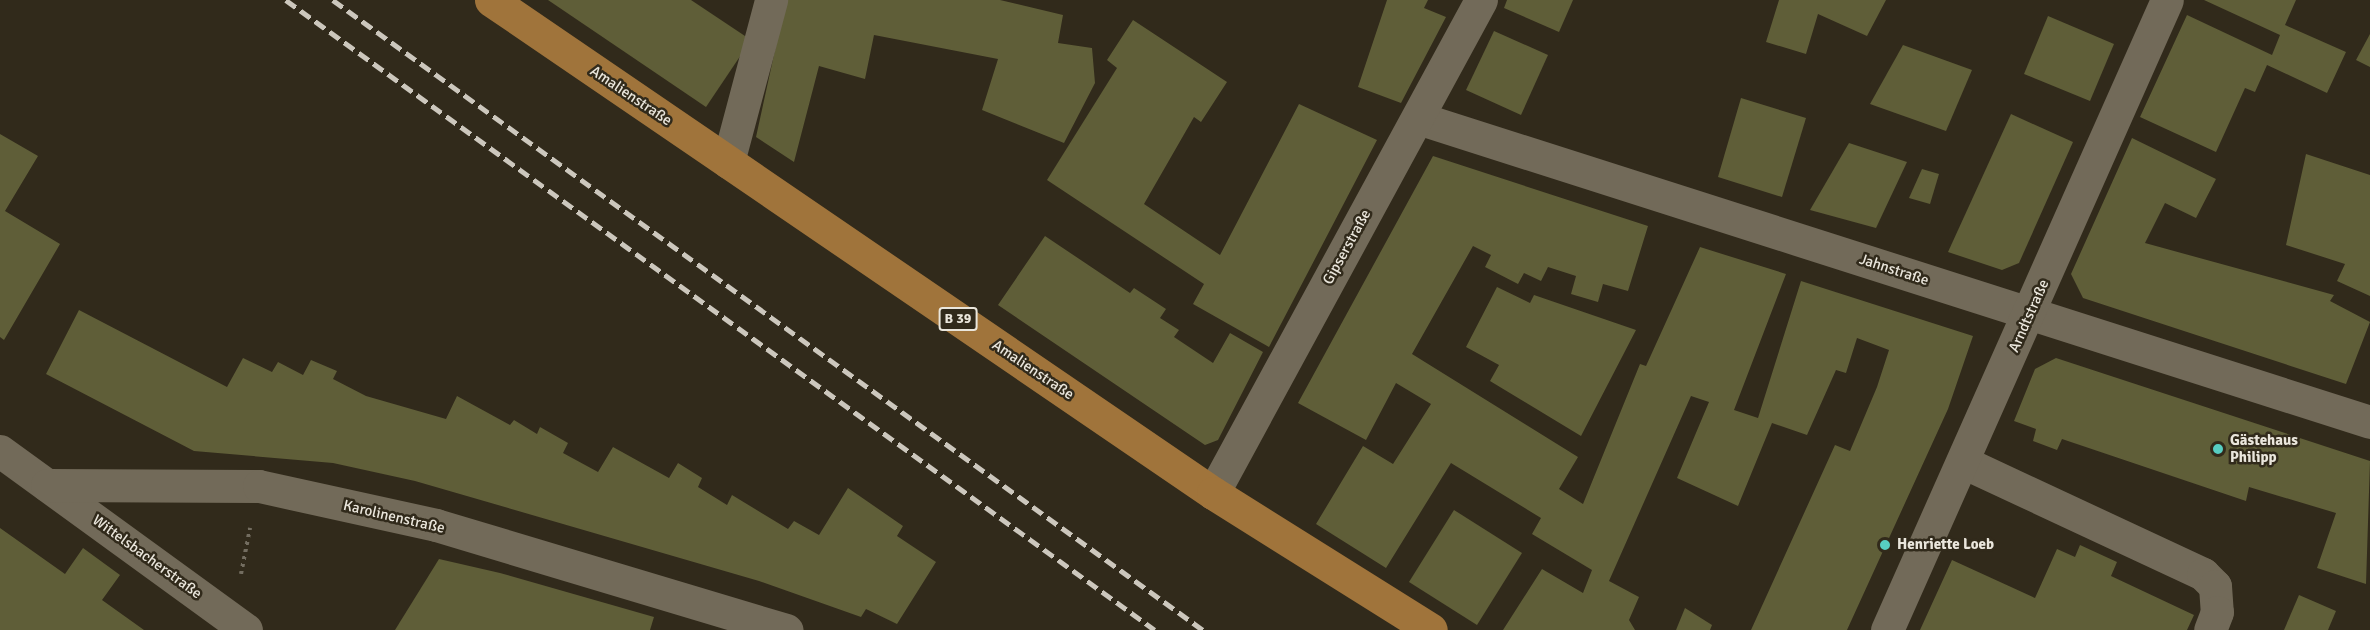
<!DOCTYPE html>
<meta charset="utf-8">
<style>
body{margin:0}
#map{position:relative;width:2370px;height:630px;overflow:hidden;background:#312a1b;font-family:Signika,sans-serif}
div>[style]{position:absolute}
.building>*{inset:0;background:#5f5e38}
.path>*{height:4px;margin-top:-2px;transform-origin:0;background:repeating-linear-gradient(90deg,#736d60 0 3px,transparent 0 7.5px)}
.minor>*{height:33px;margin:-16.5px;padding:0 16.5px;transform-origin:16.5px;border-radius:16.5px;background:#726a59}
.major>*{height:33px;margin:-16.5px;padding:0 16.5px;transform-origin:16.5px;border-radius:16.5px;background:#a0743b}
.rail>*{height:4.5px;margin-top:-2.25px;transform-origin:0;background:repeating-linear-gradient(90deg,#ccc7bd 0 12px,transparent 0 18px)}
.dots>*{width:16px;height:16px;translate:-50% -50%;box-sizing:border-box;border:3px solid #312a1b;border-radius:50%}
span{translate:-50% -50%;white-space:nowrap;text-align:center;line-height:1.15;-webkit-text-stroke:5px #312a1b;paint-order:stroke}
.shield-label span{padding:2px 4px;background:#312a1b;border:2px solid;border-radius:4px;-webkit-text-stroke-width:0}
.shield-label{font-size:14px;color:#eae6dc;font-weight:700}
.street-label{font-size:15px;color:#eae6dc}
.poi-label{font-size:15px;color:#eae6dc;font-weight:700}
.left{translate:0 -50%;text-align:left}
</style>
<div id="map">
<div class="building">
<div style="clip-path:polygon(548px 0,691px 0,751px 40px,706px 107px)"></div>
<div style="clip-path:polygon(786px 0,1000px 0,1063px 15px,1058px 43px,1092px 48px,1095px 83px,1064px 143px,982px 110px,998px 59px,874px 35px,865px 79px,819px 66px,794px 162px,756px 137px)"></div>
<div style="clip-path:polygon(1387px 0,1428px 0,1424px 8px,1446px 17px,1401px 103px,1358px 87px)"></div>
<div style="clip-path:polygon(1507px 0,1573px 0,1559px 32px,1504px 8px)"></div>
<div style="clip-path:polygon(1779px 0,1886px 0,1867px 36px,1818px 14px,1806px 54px,1766px 42px)"></div>
<div style="clip-path:polygon(2204px 0,2296px 0,2285px 25px,2346px 52px,2327px 93px,2267px 65px,2255px 92px,2245px 88px,2216px 152px,2140px 117px,2187px 15px,2272px 55px,2280px 35px)"></div>
<div style="clip-path:polygon(2048px 16px,2114px 44px,2090px 101px,2024px 74px)"></div>
<div style="clip-path:polygon(1133px 20px,1227px 82px,1201px 122px,1194px 117px,1144px 204px,1220px 255px,1299px 104px,1377px 140px,1269px 347px,1193px 304px,1204px 284px,1047px 180px,1117px 68px,1107px 60px)"></div>
<div style="clip-path:polygon(1494px 31px,1548px 55px,1521px 115px,1466px 90px)"></div>
<div style="clip-path:polygon(2370px 34px,2370px 67px,2356px 60px)"></div>
<div style="clip-path:polygon(1903px 45px,1972px 70px,1946px 131px,1870px 104px)"></div>
<div style="clip-path:polygon(1741px 98px,1806px 118px,1782px 197px,1718px 177px)"></div>
<div style="clip-path:polygon(2011px 114px,2073px 142px,2019px 263px,2002px 270px,1948px 252px)"></div>
<div style="clip-path:polygon(0 134px,38px 156px,5px 211px,60px 244px,4px 340px,0 337px)"></div>
<div style="clip-path:polygon(2132px 138px,2216px 179px,2196px 218px,2165px 203px,2145px 243px,2334px 295px,2330px 301px,2370px 322px,2346px 384px,2083px 298px,2071px 274px)"></div>
<div style="clip-path:polygon(1849px 143px,1907px 162px,1876px 228px,1810px 210px)"></div>
<div style="clip-path:polygon(2306px 154px,2370px 175px,2370px 296px,2337px 281px,2345px 264px,2286px 245px)"></div>
<div style="clip-path:polygon(1433px 156px,1648px 226px,1628px 291px,1603px 284px,1598px 302px,1571px 294px,1576px 276px,1548px 267px,1541px 281px,1524px 273px,1518px 284px,1485px 267px,1491px 255px,1473px 246px,1412px 354px,1578px 457px,1559px 489px,1583px 504px,1640px 364px,1646px 366px,1700px 247px,1786px 274px,1734px 410px,1758px 418px,1801px 281px,1973px 336px,1948px 409px,1847px 630px,1751px 630px,1835px 445px,1850px 451px,1877px 387px,1889px 350px,1857px 338px,1846px 373px,1836px 370px,1807px 435px,1772px 423px,1738px 506px,1677px 478px,1709px 402px,1691px 396px,1609px 581px,1639px 597px,1629px 620px,1635px 630px,1503px 630px,1542px 569px,1583px 593px,1592px 570px,1532px 534px,1541px 518px,1451px 463px,1386px 568px,1316px 524px,1363px 446px,1393px 464px,1431px 404px,1396px 383px,1366px 440px,1298px 403px)"></div>
<div style="clip-path:polygon(1922px 169px,1939px 174px,1930px 204px,1909px 198px)"></div>
<div style="clip-path:polygon(1045px 236px,1130px 293px,1134px 288px,1166px 309px,1160px 318px,1179px 330px,1174px 337px,1213px 363px,1230px 333px,1263px 352px,1218px 440px,1205px 445px,998px 305px)"></div>
<div style="clip-path:polygon(1497px 287px,1530px 303px,1534px 295px,1636px 330px,1581px 436px,1490px 381px,1499px 365px,1466px 347px)"></div>
<div style="clip-path:polygon(79px 310px,227px 387px,243px 358px,272px 372px,278px 362px,303px 375px,311px 360px,337px 371px,333px 379px,366px 396px,446px 419px,457px 396px,510px 425px,514px 420px,537px 434px,540px 427px,568px 443px,563px 453px,598px 472px,613px 447px,669px 478px,678px 463px,702px 478px,698px 487px,727px 505px,732px 495px,788px 529px,794px 521px,819px 535px,848px 488px,903px 526px,897px 536px,936px 562px,897px 624px,866px 609px,861px 617px,759px 581px,415px 481px,333px 463px,194px 451px,46px 374px)"></div>
<div style="clip-path:polygon(2056px 358px,2370px 461px,2366px 584px,2317px 568px,2336px 513px,2249px 487px,2246px 501px,2062px 439px,2057px 450px,2033px 441px,2036px 429px,2014px 421px,2035px 369px)"></div>
<div style="clip-path:polygon(1454px 510px,1522px 553px,1477px 625px,1409px 582px)"></div>
<div style="clip-path:polygon(0 528px,65px 574px,83px 548px,120px 575px,102px 600px,144px 630px,0 630px)"></div>
<div style="clip-path:polygon(2080px 545px,2117px 562px,2111px 576px,2194px 615px,2187px 630px,1920px 630px,1952px 560px,2035px 598px,2057px 549px,2075px 557px)"></div>
<div style="clip-path:polygon(439px 559px,500px 573px,654px 617px,650px 630px,395px 630px)"></div>
<div style="clip-path:polygon(2299px 595px,2336px 611px,2328px 630px,2284px 630px)"></div>
<div style="clip-path:polygon(1685px 608px,1712px 625px,1710px 630px,1676px 630px)"></div>
</div>
<div class="path">
<div style="left:241px;top:574px;width:47px;rotate:-78.9deg"></div>
</div>
<div class="minor">
<div style="left:1418px;top:118px;width:999px;rotate:17.71deg"></div>
<div style="left:728px;top:162px;width:168px;rotate:-75.1deg"></div>
<div style="left:0;top:451px;width:304px;rotate:36deg"></div>
<div style="left:1963px;top:462px;width:265px;rotate:25deg"></div>
<div style="left:2203px;top:574px;width:17px;rotate:45deg"></div>
<div style="left:2215px;top:586px;width:26px;rotate:86deg"></div>
<div style="left:2217px;top:612px;width:19px;rotate:111deg"></div>
<div style="left:47px;top:485px;width:212px;rotate:0.3deg"></div>
<div style="left:259px;top:486px;width:181px;rotate:12.4deg"></div>
<div style="left:436px;top:525px;width:366px;rotate:16.7deg"></div>
<div style="left:1213px;top:493px;width:561px;rotate:-61.47deg"></div>
<div style="left:1887px;top:630px;width:689px;rotate:-66.04deg"></div>
</div>
<div class="major">
<div style="left:491px;top:0;width:874px;rotate:34.33deg"></div>
<div style="left:1213px;top:493px;width:257px;rotate:32.1deg"></div>
</div>
<div class="rail">
<div style="left:286px;top:0;width:1073px;rotate:35.94deg"></div>
<div style="left:333px;top:0;width:1074px;rotate:35.91deg"></div>
</div>
<div class="dots">
<div style="left:2218px;top:449px;background:#57cec2"></div>
<div style="left:1885px;top:545px;background:#57cec2"></div>
</div>
<div class="shield-label">
<span style="left:958px;top:319px">B 39</span>
</div>
<div class="street-label">
<span style="left:631px;top:96px;rotate:34deg">Amalienstraße</span>
<span style="left:1347px;top:247px;rotate:-61deg">Gipserstraße</span>
<span style="left:1894px;top:270px;rotate:18deg">Jahnstraße</span>
<span style="left:2029px;top:316px;rotate:-66deg">Arndtstraße</span>
<span style="left:1033px;top:370px;rotate:34deg">Amalienstraße</span>
<span style="left:394px;top:517px;rotate:13deg">Karolinenstraße</span>
<span style="left:147px;top:557px;rotate:36deg">Wittelsbacherstraße</span>
</div>
<div class="poi-label">
<span class="left" style="left:2230px;top:449px">Gästehaus<br>Philipp</span>
<span class="left" style="left:1897px;top:545px">Henriette Loeb</span>
</div>
</div>
